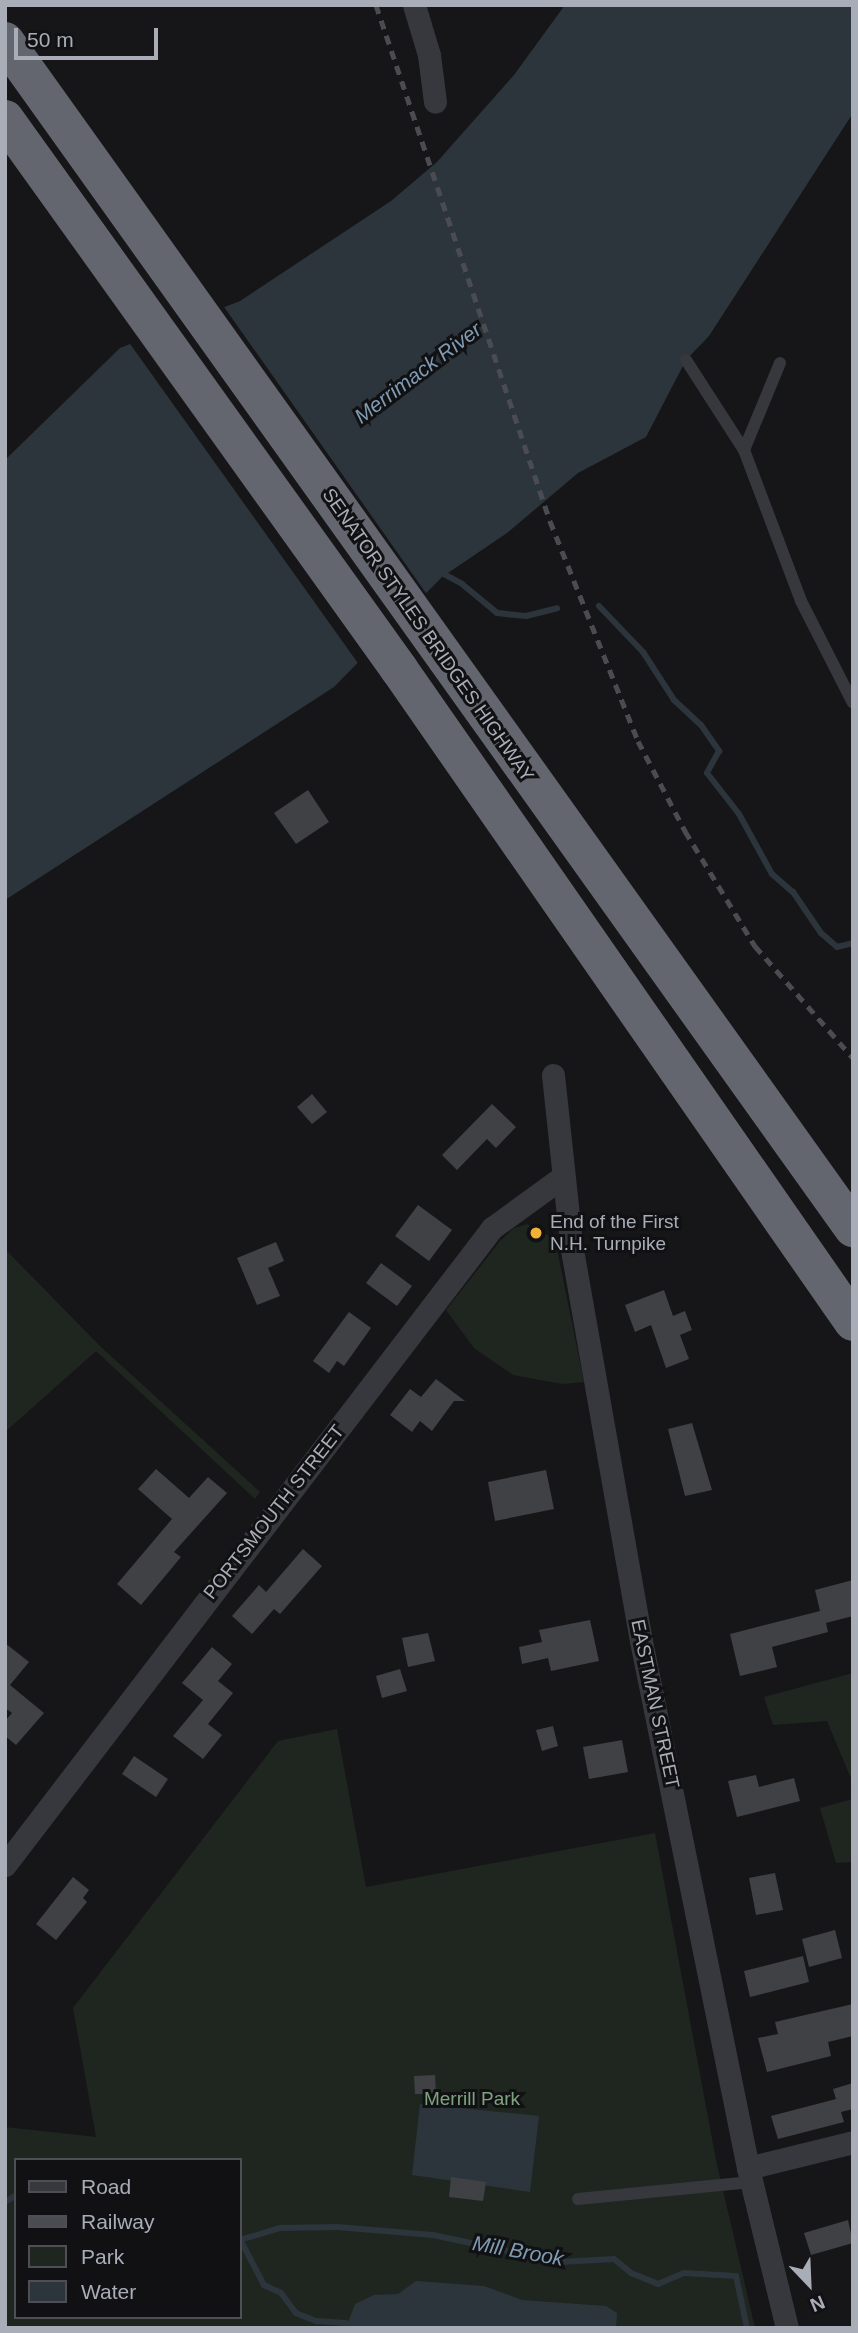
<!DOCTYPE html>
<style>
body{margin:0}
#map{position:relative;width:858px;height:2333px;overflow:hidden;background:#161618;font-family:Helvetica,sans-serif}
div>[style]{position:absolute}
.green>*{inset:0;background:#1e261f}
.water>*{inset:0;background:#2c353c}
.pier>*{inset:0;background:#161618}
.stream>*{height:6px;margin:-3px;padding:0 3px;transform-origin:3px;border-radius:3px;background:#2c353c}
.building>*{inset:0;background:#404145}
.service>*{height:12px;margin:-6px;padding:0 6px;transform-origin:6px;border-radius:6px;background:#37383d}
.minor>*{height:23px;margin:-11.5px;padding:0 11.5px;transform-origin:11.5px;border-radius:11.5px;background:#37383d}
.motorway>*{height:38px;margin:-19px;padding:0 19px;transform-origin:19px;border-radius:19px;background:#63666e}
.rail>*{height:5px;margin-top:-2.5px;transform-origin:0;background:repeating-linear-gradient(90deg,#4a4c52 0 9px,transparent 0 16px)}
.dots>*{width:19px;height:19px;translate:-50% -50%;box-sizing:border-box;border:4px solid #111113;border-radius:50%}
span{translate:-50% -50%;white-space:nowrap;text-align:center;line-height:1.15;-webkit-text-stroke:6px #111113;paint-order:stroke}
.street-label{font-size:19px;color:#a8adb8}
.poi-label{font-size:19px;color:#a8adb8}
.left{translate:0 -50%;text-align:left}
.park-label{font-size:19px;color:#7fa381}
.water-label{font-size:21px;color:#7f9bb3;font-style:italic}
.frame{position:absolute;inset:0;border:7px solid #a8adb8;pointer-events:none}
.legend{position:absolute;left:14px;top:2158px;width:228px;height:161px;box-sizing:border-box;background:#111113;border:2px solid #4d4f55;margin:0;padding:9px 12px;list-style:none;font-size:21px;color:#a8adb8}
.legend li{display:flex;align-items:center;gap:14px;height:35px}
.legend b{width:35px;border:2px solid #4d4f55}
.north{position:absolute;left:774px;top:2249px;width:70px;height:70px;-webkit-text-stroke:5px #111113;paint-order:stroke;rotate:157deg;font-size:19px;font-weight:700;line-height:28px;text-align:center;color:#a8adb8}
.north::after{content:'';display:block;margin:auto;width:24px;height:32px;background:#a8adb8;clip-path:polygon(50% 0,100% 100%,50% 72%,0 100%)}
.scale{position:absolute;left:14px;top:28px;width:144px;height:32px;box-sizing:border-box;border:4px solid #a8adb8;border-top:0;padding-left:9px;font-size:21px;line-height:24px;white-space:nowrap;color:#a8adb8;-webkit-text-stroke:5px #111113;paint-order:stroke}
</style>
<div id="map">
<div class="green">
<div style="clip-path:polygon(527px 1224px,555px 1239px,584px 1382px,562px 1384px,513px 1375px,474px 1348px,446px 1310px,500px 1241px,514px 1228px)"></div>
<div style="clip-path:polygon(5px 1249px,100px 1346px,260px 1492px,255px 1499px,96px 1351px,5px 1432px)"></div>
<div style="clip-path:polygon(853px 1673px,853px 1783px,827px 1721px,773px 1725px,764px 1697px)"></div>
<div style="clip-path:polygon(evenodd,337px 1729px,366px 1887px,655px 1833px,716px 2160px,755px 2328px,5px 2328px,5px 2127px,96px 2137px,73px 2008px,278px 1741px,337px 1729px,16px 2160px,240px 2160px,240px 2317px,16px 2317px,16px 2160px)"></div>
<div style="clip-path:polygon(853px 1799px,853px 1862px,836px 1863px,820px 1808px)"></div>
</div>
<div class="water">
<div style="clip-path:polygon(565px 5px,853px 5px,853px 113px,709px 336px,686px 360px,646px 437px,578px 473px,507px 533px,442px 577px,334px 687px,5px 900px,5px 460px,120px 348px,240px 301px,391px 201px,437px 162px,514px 75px)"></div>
<div style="clip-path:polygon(420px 2104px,539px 2116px,530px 2192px,412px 2175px)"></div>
<div style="clip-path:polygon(416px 2281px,484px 2286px,522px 2300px,606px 2306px,617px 2313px,616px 2328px,346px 2328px,355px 2304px,374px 2295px,398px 2294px)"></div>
</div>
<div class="pier">
<div style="clip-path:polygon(222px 304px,428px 596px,360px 666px,128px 341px)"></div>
</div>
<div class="stream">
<div style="left:438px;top:571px;width:27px;rotate:28deg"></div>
<div style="left:462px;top:584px;width:45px;rotate:39.6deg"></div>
<div style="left:497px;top:613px;width:29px;rotate:6deg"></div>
<div style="left:526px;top:616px;width:32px;rotate:-14deg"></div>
<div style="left:599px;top:606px;width:64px;rotate:46.3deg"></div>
<div style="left:643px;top:652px;width:57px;rotate:57.1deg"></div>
<div style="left:674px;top:700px;width:37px;rotate:43deg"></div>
<div style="left:701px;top:725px;width:32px;rotate:55deg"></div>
<div style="left:719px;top:751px;width:25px;rotate:119deg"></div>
<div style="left:707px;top:773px;width:52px;rotate:52deg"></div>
<div style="left:739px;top:814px;width:68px;rotate:61.2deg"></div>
<div style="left:772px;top:874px;width:28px;rotate:41deg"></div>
<div style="left:793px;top:892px;width:50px;rotate:55.7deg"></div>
<div style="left:821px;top:933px;width:21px;rotate:41deg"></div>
<div style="left:837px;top:947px;width:16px;rotate:-14deg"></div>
<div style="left:5px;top:2202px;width:13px;rotate:-32deg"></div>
<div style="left:240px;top:2240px;width:42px;rotate:-16.7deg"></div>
<div style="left:280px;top:2228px;width:57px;rotate:-1deg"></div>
<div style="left:337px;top:2227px;width:96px;rotate:4.8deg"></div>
<div style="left:433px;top:2235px;width:130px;rotate:12deg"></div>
<div style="left:560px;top:2262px;width:54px;rotate:-3.2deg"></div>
<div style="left:614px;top:2259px;width:22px;rotate:39deg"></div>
<div style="left:631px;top:2273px;width:29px;rotate:22deg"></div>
<div style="left:658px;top:2284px;width:28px;rotate:-23deg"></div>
<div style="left:684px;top:2273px;width:52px;rotate:3.3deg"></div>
<div style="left:736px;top:2276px;width:53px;rotate:78.1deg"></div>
<div style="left:241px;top:2241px;width:50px;rotate:62.4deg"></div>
<div style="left:264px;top:2285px;width:19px;rotate:25deg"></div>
<div style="left:281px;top:2293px;width:25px;rotate:53deg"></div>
<div style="left:296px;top:2313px;width:22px;rotate:22deg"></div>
<div style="left:316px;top:2321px;width:30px;rotate:4deg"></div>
</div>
<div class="building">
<div style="clip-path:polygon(308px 790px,329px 822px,296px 844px,274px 813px)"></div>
<div style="clip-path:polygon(312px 1094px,327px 1112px,312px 1124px,297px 1107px)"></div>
<div style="clip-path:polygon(492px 1104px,516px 1127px,496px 1148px,487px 1139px,457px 1170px,442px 1155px)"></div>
<div style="clip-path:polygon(418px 1205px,452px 1230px,429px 1261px,395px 1236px)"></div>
<div style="clip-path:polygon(276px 1242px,284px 1261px,268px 1268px,280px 1296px,257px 1305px,237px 1258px)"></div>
<div style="clip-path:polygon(381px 1263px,412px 1286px,397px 1306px,366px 1283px)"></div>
<div style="clip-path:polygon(664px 1290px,673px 1316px,685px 1311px,692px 1330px,680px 1335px,689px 1359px,666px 1368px,651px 1325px,635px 1332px,625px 1305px)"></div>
<div style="clip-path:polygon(349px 1312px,371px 1328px,344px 1366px,337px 1361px,329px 1373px,313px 1361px)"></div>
<div style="clip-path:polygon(436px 1379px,465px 1401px,454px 1401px,432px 1431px,420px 1421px,412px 1432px,390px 1415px,410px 1389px,421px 1397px)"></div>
<div style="clip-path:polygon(692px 1423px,712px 1490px,685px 1496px,668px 1429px)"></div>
<div style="clip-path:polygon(156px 1469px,189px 1498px,208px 1477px,227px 1493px,174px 1552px,181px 1557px,141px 1605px,117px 1584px,172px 1519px,138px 1489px)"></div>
<div style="clip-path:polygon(546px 1470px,554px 1509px,495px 1521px,488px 1482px)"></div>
<div style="clip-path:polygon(303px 1549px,322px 1566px,280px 1614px,274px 1609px,252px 1634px,232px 1616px,259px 1585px,266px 1592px)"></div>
<div style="clip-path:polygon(853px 1580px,853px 1616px,826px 1623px,828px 1632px,772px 1647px,777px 1667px,740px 1676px,730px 1634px,820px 1611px,815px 1590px)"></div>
<div style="clip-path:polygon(590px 1620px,599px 1661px,551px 1671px,548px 1658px,522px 1664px,519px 1647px,542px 1642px,539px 1630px)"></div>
<div style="clip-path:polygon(428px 1633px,435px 1661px,408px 1667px,402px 1638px)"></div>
<div style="clip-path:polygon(5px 1643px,29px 1662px,10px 1685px,44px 1713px,16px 1745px,5px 1736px,5px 1721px,12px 1713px,5px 1708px)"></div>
<div style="clip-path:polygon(212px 1647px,232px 1664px,218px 1681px,233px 1693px,208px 1724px,222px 1735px,203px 1759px,173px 1736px,203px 1700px,182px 1683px)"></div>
<div style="clip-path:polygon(400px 1669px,407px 1691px,382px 1698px,376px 1676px)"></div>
<div style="clip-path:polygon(553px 1726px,558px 1746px,542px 1751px,536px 1730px)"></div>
<div style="clip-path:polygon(622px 1740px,628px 1772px,589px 1779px,583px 1747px)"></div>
<div style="clip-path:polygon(134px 1756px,168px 1779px,156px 1797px,122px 1774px)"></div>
<div style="clip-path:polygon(756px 1775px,759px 1787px,794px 1778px,800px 1801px,737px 1817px,728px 1781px)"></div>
<div style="clip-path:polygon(775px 1873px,783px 1910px,756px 1915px,749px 1878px)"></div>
<div style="clip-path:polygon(73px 1877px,89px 1890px,83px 1898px,87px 1902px,56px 1940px,36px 1924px)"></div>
<div style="clip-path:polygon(835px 1930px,842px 1958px,809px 1967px,802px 1939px)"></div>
<div style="clip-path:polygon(803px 1956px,809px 1982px,750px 1997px,744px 1971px)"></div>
<div style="clip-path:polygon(853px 2004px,853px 2036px,828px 2042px,831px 2056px,767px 2072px,758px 2038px,778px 2034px,775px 2022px)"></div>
<div style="clip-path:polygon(435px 2075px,436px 2094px,415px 2094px,414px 2076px)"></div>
<div style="clip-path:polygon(853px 2083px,853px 2109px,841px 2112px,844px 2122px,778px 2139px,771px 2116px,836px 2099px,833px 2089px)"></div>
<div style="clip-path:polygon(451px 2177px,486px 2182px,483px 2201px,449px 2197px)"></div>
<div style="clip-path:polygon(848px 2220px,853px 2243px,811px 2255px,804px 2233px)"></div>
</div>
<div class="service">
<div style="left:686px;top:360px;width:107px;rotate:57.2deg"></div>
<div style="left:780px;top:363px;width:94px;rotate:112.5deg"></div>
<div style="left:744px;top:450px;width:161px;rotate:69.3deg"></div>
<div style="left:801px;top:601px;width:114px;rotate:63deg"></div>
<div style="left:578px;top:2199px;width:174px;rotate:-5.6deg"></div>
</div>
<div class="minor">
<div style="left:414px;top:5px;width:52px;rotate:73.3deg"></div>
<div style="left:429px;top:55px;width:47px;rotate:82.7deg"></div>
<div style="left:553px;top:1075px;width:170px;rotate:83.9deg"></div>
<div style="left:571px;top:1244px;width:403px;rotate:80deg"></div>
<div style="left:641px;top:1641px;width:538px;rotate:78.52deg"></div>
<div style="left:748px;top:2168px;width:165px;rotate:76.3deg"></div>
<div style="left:5px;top:1865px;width:802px;rotate:-52.6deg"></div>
<div style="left:492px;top:1228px;width:85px;rotate:-35.9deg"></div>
<div style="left:748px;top:2168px;width:108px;rotate:-13.9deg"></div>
</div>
<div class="motorway">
<div style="left:5px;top:41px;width:1459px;rotate:54.46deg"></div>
<div style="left:5px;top:119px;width:677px;rotate:54.38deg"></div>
<div style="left:399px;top:669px;width:795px;rotate:55.19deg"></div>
</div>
<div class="rail">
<div style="left:376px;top:5px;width:545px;rotate:71.37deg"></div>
<div style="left:550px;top:521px;width:237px;rotate:68.2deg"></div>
<div style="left:638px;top:741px;width:102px;rotate:62.4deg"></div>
<div style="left:685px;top:831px;width:135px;rotate:58.7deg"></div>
<div style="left:755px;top:946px;width:149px;rotate:48.8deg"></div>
</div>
<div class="dots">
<div style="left:536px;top:1233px;background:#f2b134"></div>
</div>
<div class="street-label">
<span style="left:428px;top:635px;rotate:55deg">SENATOR STYLES BRIDGES HIGHWAY</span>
<span style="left:274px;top:1512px;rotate:-52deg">PORTSMOUTH STREET</span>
<span style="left:655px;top:1704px;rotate:78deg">EASTMAN STREET</span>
</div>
<div class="poi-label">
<span class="left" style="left:550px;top:1233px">End of the First<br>N.H. Turnpike</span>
</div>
<div class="park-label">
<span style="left:472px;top:2099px">Merrill Park</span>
</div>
<div class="water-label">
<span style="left:418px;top:373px;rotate:-37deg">Merrimack River</span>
<span style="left:518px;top:2251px;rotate:10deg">Mill Brook</span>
</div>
<div class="frame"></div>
<ul class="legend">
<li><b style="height:9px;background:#37383d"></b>Road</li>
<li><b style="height:9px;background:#4a4c52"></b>Railway</li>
<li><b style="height:19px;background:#1e261f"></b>Park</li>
<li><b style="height:19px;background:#2c353c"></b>Water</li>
</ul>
<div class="north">N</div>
<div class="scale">50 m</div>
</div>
